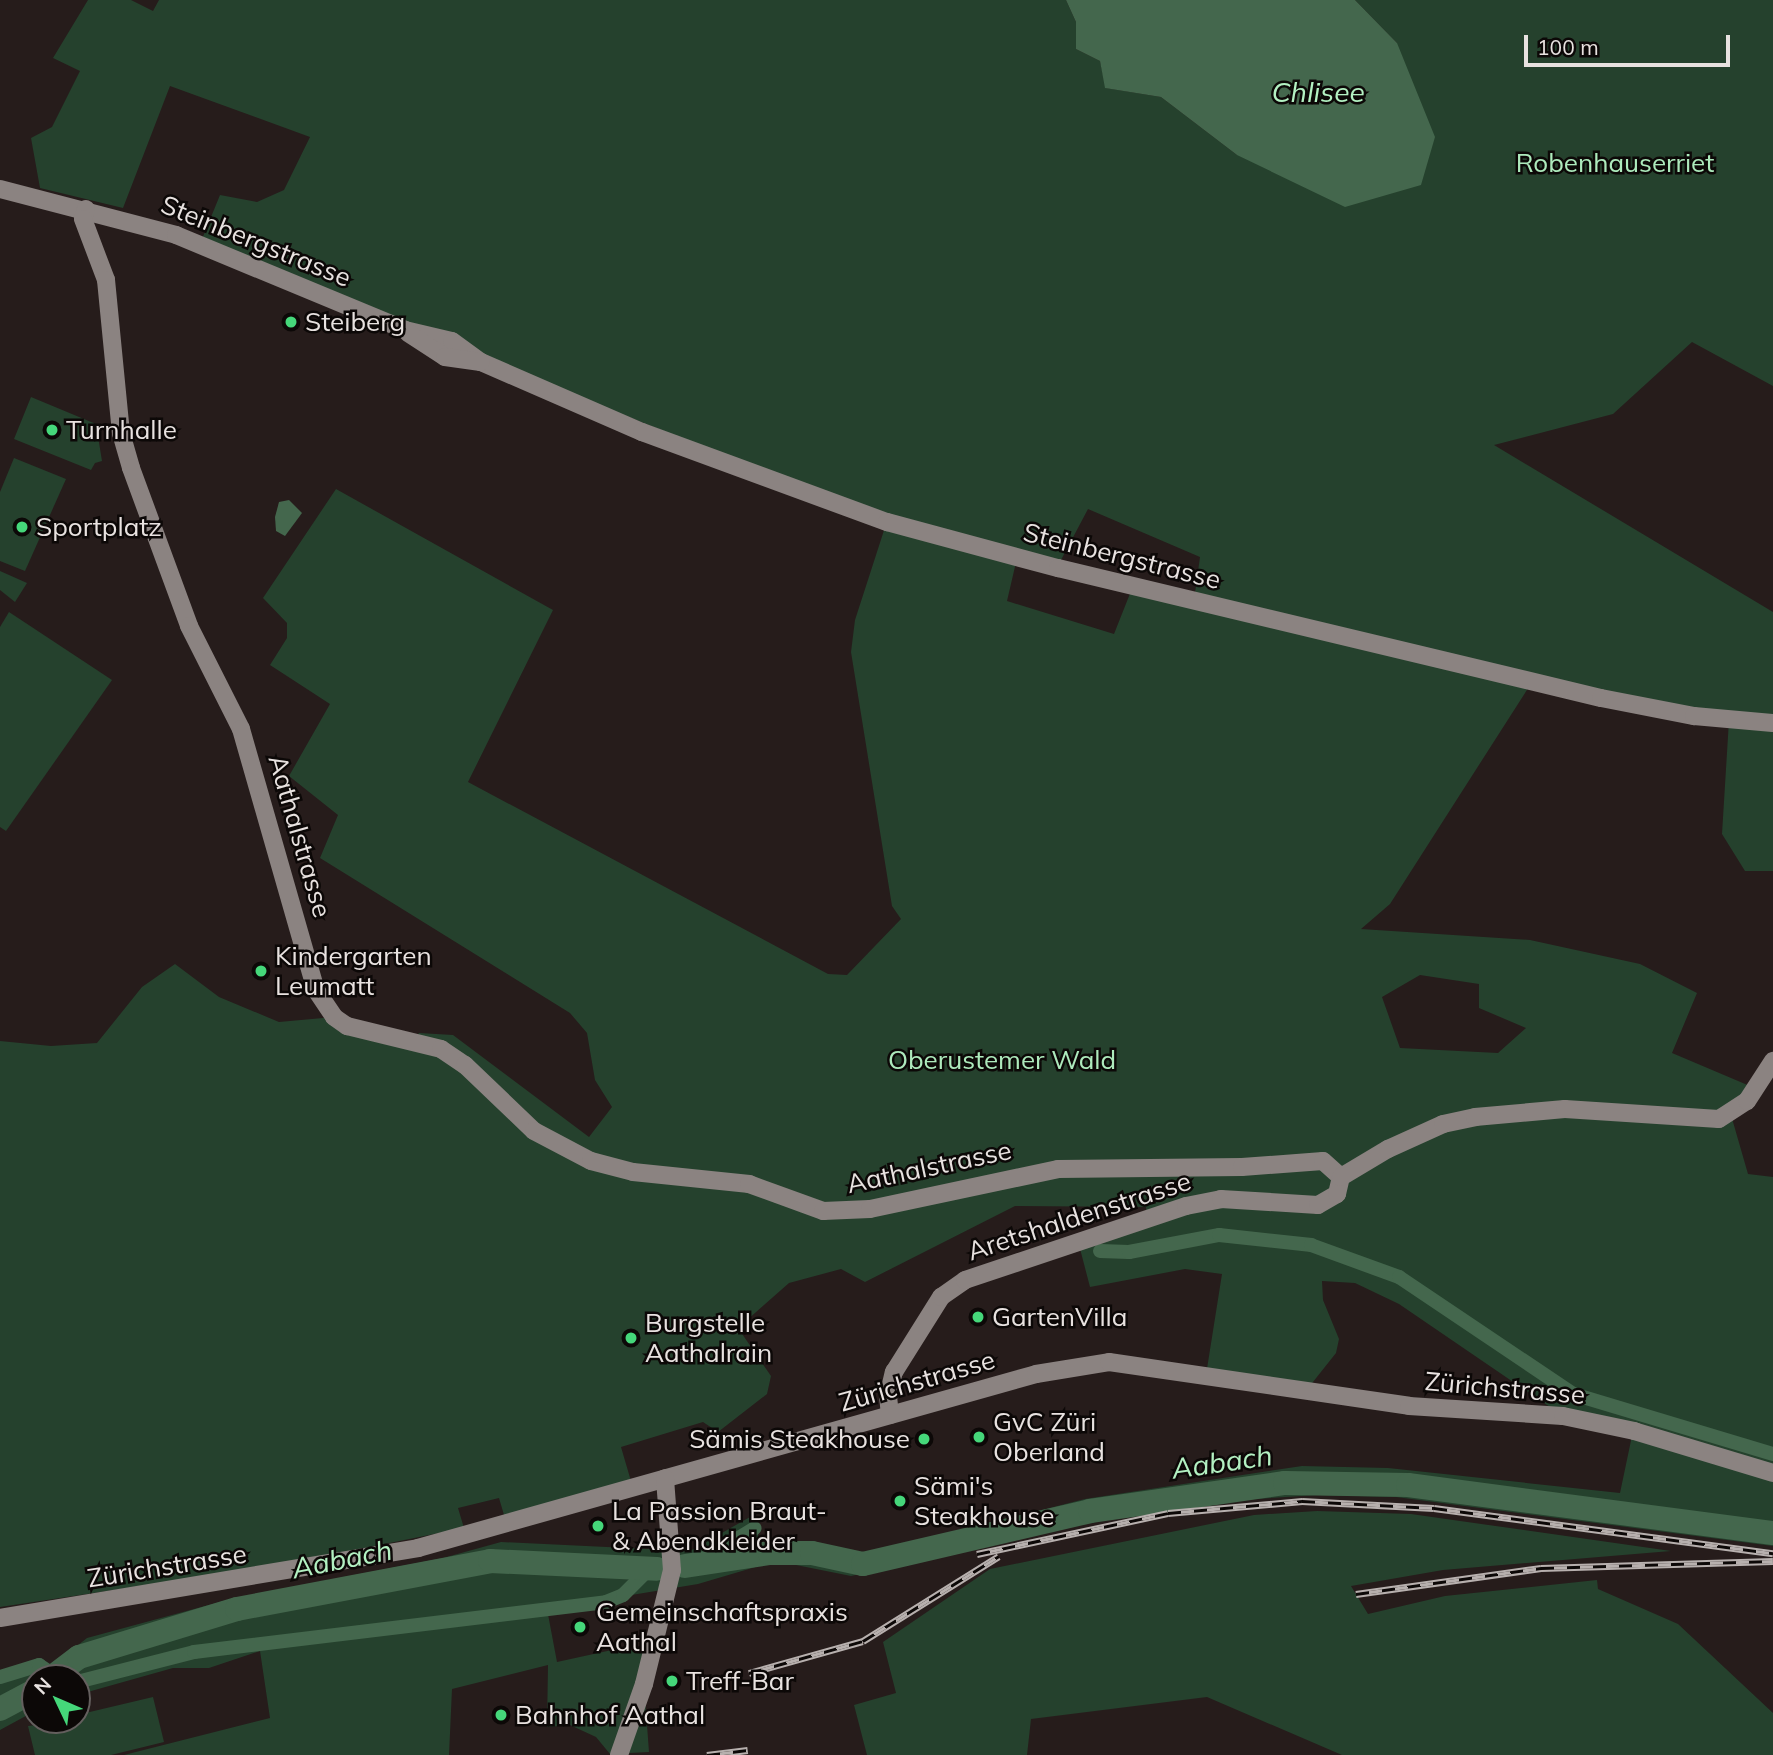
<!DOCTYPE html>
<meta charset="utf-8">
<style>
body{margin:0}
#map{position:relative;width:1773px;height:1755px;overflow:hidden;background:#261c1b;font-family:Mulish,sans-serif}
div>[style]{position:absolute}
.green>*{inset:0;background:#25412d}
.water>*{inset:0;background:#44674d}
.canal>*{height:14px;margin:-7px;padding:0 7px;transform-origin:7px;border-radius:7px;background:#44674d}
.river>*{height:24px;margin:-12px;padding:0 12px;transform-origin:12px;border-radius:12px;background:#44674d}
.secondary>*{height:18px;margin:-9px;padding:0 9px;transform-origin:9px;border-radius:9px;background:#8b8381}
.rail>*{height:7px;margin-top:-3.5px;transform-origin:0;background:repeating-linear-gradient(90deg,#0c0807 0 13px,#b7b0ae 0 26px);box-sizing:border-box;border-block:2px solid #b7b0ae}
.dots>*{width:19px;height:19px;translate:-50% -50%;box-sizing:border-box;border:4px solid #0c0807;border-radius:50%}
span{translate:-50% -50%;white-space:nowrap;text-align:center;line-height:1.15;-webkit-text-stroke:5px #0c0807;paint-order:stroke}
.park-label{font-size:26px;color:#adeabc}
.street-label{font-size:26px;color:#e8e2e0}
.poi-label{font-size:26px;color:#e8e2e0}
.left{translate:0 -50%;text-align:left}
.right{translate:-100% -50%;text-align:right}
.water-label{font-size:28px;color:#b3f1c2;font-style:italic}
.north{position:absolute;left:21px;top:1664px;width:70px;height:70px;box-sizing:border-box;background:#0c0807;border:2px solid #645f5e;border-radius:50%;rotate:314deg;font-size:19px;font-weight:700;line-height:28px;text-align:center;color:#e8e2e0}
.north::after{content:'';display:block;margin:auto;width:24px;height:32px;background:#45d77a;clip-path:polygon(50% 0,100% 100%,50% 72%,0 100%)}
.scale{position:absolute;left:1524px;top:35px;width:206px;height:32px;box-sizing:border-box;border:4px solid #e8e2e0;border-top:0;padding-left:9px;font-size:21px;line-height:24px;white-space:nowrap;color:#e8e2e0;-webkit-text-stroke:5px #0c0807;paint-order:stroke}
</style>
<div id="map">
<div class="green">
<div style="clip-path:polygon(evenodd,88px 0,131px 0,153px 11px,159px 0,1066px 0,1076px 22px,1076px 49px,1100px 61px,1106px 88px,1161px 97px,1237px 155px,1397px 43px,1355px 0,1773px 0,1773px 386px,1692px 342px,1613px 414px,1494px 445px,1773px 612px,1773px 871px,1745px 871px,1722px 834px,1729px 720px,1532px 682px,1390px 904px,1361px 929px,1530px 940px,1640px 964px,1697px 993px,1672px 1053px,1757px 1089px,1731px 1115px,1748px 1174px,1773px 1177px,1773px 1546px,1396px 1497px,1317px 1495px,1196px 1503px,1072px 1525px,851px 1576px,776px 1561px,698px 1584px,547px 1609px,557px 1662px,621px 1648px,652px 1654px,644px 1684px,649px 1752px,610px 1754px,596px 1737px,570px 1725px,547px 1727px,548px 1665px,452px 1689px,449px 1755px,124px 1755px,270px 1718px,260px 1651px,209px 1668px,173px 1668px,77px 1695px,77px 1678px,35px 1678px,35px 1711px,0 1730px,0 1674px,27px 1663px,49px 1668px,87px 1638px,231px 1599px,443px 1558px,501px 1542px,690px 1551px,750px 1517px,761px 1543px,788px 1542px,864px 1555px,1085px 1499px,1302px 1466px,1388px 1468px,1620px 1493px,1633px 1431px,1563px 1416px,1399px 1304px,1355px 1283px,1322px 1281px,1323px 1300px,1339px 1339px,1336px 1353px,1305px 1392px,1206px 1375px,1222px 1274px,1185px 1269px,1090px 1287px,1078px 1241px,1147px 1217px,1146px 1207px,1015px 1206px,865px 1282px,841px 1269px,789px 1283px,738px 1328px,771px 1376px,767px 1394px,718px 1432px,703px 1422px,621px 1447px,633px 1488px,507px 1525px,499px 1498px,458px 1508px,464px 1528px,275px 1566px,0 1607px,0 1041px,51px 1046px,97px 1043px,142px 987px,175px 964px,219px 997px,279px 1022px,334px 1017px,413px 1041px,419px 1033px,453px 1035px,589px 1137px,612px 1107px,595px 1080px,587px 1033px,570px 1013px,320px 858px,338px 815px,289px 776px,330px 704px,270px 665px,287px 638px,287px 623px,263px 598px,336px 489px,553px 610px,468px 782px,828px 974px,847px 975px,901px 919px,892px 906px,851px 652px,855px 620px,887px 521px,200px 244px,220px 195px,257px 202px,284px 190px,310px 137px,170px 86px,123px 208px,40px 188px,31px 138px,52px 127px,80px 71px,53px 58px,88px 0,1088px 509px,1200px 557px,1195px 593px,1133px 586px,1114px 634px,1007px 601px,1017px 558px,1061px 560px,1088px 509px,88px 0,1420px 975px,1479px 984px,1479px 1008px,1526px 1028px,1498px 1053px,1400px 1048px,1382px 997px,1420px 975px)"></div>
<div style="clip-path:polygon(31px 397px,96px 424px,102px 461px,95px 463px,91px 470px,14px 439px)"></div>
<div style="clip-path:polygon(14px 458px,66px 479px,25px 571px,0 561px,0 492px)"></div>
<div style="clip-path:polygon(0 571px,27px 583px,15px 602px,0 590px)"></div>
<div style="clip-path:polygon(9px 612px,112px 680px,6px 831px,0 827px,0 627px)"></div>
<div style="clip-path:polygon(1317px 1511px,1411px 1514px,1671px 1551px,1443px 1570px,1351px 1586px,1368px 1614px,1445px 1596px,1597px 1580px,1598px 1589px,1678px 1624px,1773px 1713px,1773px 1755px,1342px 1755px,1207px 1697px,1031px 1719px,1027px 1755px,867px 1755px,854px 1705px,896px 1693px,883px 1642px,990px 1569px,1254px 1515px)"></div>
<div style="clip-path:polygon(153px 1697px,164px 1742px,111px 1755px,35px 1755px,28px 1726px,77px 1720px,77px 1715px)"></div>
</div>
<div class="water">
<div style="clip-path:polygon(1066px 0,1355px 0,1397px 43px,1435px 137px,1421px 185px,1345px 207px,1237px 155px,1161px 97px,1105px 88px,1100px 61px,1076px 49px,1076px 22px)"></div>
<div style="clip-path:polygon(289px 500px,302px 513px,285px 536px,276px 531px,275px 517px,279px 502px)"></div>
</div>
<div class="canal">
<div style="left:1100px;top:1251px;width:29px;rotate:2deg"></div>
<div style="left:1129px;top:1252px;width:92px;rotate:-10.7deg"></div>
<div style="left:1219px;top:1235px;width:93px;rotate:6.2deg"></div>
<div style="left:1311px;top:1245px;width:94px;rotate:20deg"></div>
<div style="left:1399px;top:1277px;width:210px;rotate:33.9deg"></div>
<div style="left:1573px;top:1394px;width:209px;rotate:16.7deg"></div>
<div style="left:695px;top:1565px;width:70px;rotate:-31.7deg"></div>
<div style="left:0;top:1677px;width:41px;rotate:-17.1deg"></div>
<div style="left:39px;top:1665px;width:23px;rotate:34deg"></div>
<div style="left:77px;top:1682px;width:121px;rotate:-14.4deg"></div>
<div style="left:194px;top:1652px;width:415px;rotate:-6.9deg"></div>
<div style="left:606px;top:1602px;width:18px;rotate:-22deg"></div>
<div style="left:623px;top:1595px;width:35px;rotate:-45deg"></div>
</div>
<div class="river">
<div style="left:685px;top:1566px;width:86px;rotate:-8.7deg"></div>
<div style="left:770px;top:1553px;width:42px"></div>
<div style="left:812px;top:1553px;width:52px;rotate:12.2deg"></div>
<div style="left:863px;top:1564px;width:233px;rotate:-13.1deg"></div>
<div style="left:1090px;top:1511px;width:197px;rotate:-8.2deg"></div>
<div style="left:1285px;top:1483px;width:123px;rotate:0.9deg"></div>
<div style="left:1408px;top:1485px;width:368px;rotate:7.5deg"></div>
<div style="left:51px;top:1678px;width:35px;rotate:-37deg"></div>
<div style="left:79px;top:1657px;width:165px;rotate:-16.9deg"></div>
<div style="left:237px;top:1609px;width:258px;rotate:-10.7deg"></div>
<div style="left:490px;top:1561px;width:167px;rotate:2.7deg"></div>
<div style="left:0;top:1709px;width:40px;rotate:-28deg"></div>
</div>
<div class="secondary">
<div style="left:0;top:189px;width:182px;rotate:14.6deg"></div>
<div style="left:176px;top:235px;width:248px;rotate:22.5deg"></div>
<div style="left:405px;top:330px;width:48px;rotate:13.2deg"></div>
<div style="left:452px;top:341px;width:36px;rotate:36deg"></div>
<div style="left:481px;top:362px;width:176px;rotate:23.5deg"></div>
<div style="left:642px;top:432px;width:261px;rotate:20.2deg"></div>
<div style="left:887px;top:522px;width:177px;rotate:15.1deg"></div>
<div style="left:1058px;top:568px;width:558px;rotate:13.46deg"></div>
<div style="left:1601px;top:698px;width:95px;rotate:11deg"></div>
<div style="left:1694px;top:716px;width:79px;rotate:5.1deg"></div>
<div style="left:86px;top:209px;width:10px;rotate:107deg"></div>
<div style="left:83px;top:219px;width:65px;rotate:69.3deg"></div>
<div style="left:106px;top:280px;width:154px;rotate:84.4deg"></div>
<div style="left:121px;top:433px;width:36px;rotate:74deg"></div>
<div style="left:131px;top:468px;width:168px;rotate:69.8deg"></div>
<div style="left:189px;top:626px;width:115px;rotate:63.2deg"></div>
<div style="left:241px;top:729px;width:272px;rotate:74deg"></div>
<div style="left:316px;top:990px;width:32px;rotate:56deg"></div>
<div style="left:334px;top:1017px;width:16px;rotate:35deg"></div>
<div style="left:347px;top:1026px;width:97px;rotate:13.7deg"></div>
<div style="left:441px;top:1049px;width:29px;rotate:34deg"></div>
<div style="left:465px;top:1065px;width:95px;rotate:43.7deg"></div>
<div style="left:534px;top:1131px;width:64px;rotate:27.8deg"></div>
<div style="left:591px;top:1161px;width:43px;rotate:14.7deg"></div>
<div style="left:633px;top:1172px;width:117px;rotate:5.9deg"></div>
<div style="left:749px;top:1184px;width:79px;rotate:20deg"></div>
<div style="left:823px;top:1211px;width:47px;rotate:-2.4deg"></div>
<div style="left:870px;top:1209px;width:192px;rotate:-12deg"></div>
<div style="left:1058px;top:1169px;width:184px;rotate:-0.6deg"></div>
<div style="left:1242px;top:1167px;width:81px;rotate:-4.2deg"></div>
<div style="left:1323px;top:1161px;width:24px;rotate:42deg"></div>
<div style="left:408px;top:333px;width:44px;rotate:33deg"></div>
<div style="left:445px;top:357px;width:36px;rotate:8deg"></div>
<div style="left:890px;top:1415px;width:18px;rotate:-96deg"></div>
<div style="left:888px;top:1397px;width:26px;rotate:-77deg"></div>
<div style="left:894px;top:1372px;width:89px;rotate:-57.9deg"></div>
<div style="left:941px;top:1297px;width:29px;rotate:-35deg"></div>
<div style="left:965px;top:1280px;width:233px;rotate:-18.5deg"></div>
<div style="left:1186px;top:1206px;width:36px;rotate:-11deg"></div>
<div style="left:1221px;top:1199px;width:97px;rotate:3.5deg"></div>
<div style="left:1318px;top:1205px;width:22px;rotate:-30deg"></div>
<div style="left:1337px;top:1194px;width:17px;rotate:-77deg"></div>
<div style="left:1341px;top:1177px;width:55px;rotate:-30.8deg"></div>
<div style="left:1388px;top:1149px;width:60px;rotate:-24.4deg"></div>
<div style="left:1443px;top:1124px;width:33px;rotate:-12deg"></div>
<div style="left:1475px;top:1117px;width:90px;rotate:-5.1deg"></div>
<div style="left:1565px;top:1109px;width:154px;rotate:3.7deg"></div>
<div style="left:1719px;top:1119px;width:33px;rotate:-33deg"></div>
<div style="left:1747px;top:1101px;width:48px;rotate:-57deg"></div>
<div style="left:0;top:1618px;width:424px;rotate:-9.5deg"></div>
<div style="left:418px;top:1548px;width:642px;rotate:-15.72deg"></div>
<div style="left:1036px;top:1374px;width:74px;rotate:-9.3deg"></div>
<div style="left:1109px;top:1362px;width:303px;rotate:8.3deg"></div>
<div style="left:1409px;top:1406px;width:154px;rotate:3.7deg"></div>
<div style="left:1563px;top:1416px;width:73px;rotate:11.9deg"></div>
<div style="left:1634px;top:1431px;width:145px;rotate:16.8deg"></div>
<div style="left:619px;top:1755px;width:75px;rotate:-70.6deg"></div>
<div style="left:644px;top:1684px;width:117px;rotate:-76.2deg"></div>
<div style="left:672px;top:1570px;width:92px;rotate:-94.4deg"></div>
</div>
<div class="rail">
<div style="left:977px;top:1554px;width:195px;rotate:-12.1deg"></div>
<div style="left:1168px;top:1513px;width:135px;rotate:-5.1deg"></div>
<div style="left:1302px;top:1501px;width:132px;rotate:3deg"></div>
<div style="left:1434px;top:1508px;width:342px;rotate:7.6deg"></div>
<div style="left:1356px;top:1594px;width:187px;rotate:-8deg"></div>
<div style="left:1541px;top:1568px;width:232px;rotate:-1.7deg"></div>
<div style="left:749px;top:1673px;width:118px;rotate:-15.7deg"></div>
<div style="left:863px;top:1641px;width:160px;rotate:-32deg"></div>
<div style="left:707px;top:1755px;width:41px;rotate:-7deg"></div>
</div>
<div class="dots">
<div style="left:291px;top:322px;background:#45d77a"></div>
<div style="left:52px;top:430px;background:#45d77a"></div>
<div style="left:22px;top:527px;background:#45d77a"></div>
<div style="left:261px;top:971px;background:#45d77a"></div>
<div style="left:978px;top:1317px;background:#45d77a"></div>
<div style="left:631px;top:1338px;background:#45d77a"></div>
<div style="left:979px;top:1437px;background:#45d77a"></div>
<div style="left:924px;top:1439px;background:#45d77a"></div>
<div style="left:900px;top:1501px;background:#45d77a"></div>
<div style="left:598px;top:1526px;background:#45d77a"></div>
<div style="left:580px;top:1627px;background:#45d77a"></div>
<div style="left:672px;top:1681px;background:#45d77a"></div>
<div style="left:501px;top:1715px;background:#45d77a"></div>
</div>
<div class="park-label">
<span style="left:1615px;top:163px">Robenhauserriet</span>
<span style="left:1002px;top:1060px">Oberustemer Wald</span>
</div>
<div class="street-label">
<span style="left:256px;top:241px;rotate:22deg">Steinbergstrasse</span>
<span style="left:1122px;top:556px;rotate:14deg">Steinbergstrasse</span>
<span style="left:300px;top:836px;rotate:74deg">Aathalstrasse</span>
<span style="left:929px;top:1167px;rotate:-12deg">Aathalstrasse</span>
<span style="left:1079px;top:1216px;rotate:-18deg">Aretshaldenstrasse</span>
<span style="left:917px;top:1381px;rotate:-16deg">Zürichstrasse</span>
<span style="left:1505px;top:1388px;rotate:5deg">Zürichstrasse</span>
<span style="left:167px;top:1566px;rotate:-9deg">Zürichstrasse</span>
</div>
<div class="poi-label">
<span class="left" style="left:305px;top:322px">Steiberg</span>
<span class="left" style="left:66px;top:430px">Turnhalle</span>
<span class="left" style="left:36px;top:527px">Sportplatz</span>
<span class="left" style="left:275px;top:971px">Kindergarten<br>Leumatt</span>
<span class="left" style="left:992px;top:1317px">GartenVilla</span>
<span class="left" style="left:645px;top:1338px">Burgstelle<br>Aathalrain</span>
<span class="left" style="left:993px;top:1437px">GvC Züri<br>Oberland</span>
<span class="right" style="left:910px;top:1439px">Sämis Steakhouse</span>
<span class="left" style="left:914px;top:1501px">Sämi's<br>Steakhouse</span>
<span class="left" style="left:612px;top:1526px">La Passion Braut-<br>&amp; Abendkleider</span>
<span class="left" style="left:596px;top:1627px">Gemeinschaftspraxis<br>Aathal</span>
<span class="left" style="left:686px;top:1681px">Treff-Bar</span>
<span class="left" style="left:515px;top:1715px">Bahnhof Aathal</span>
</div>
<div class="water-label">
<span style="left:1318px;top:92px">Chlisee</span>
<span style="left:1222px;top:1462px;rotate:-8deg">Aabach</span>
<span style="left:342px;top:1559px;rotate:-11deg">Aabach</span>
</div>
<div class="north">N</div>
<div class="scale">100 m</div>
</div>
